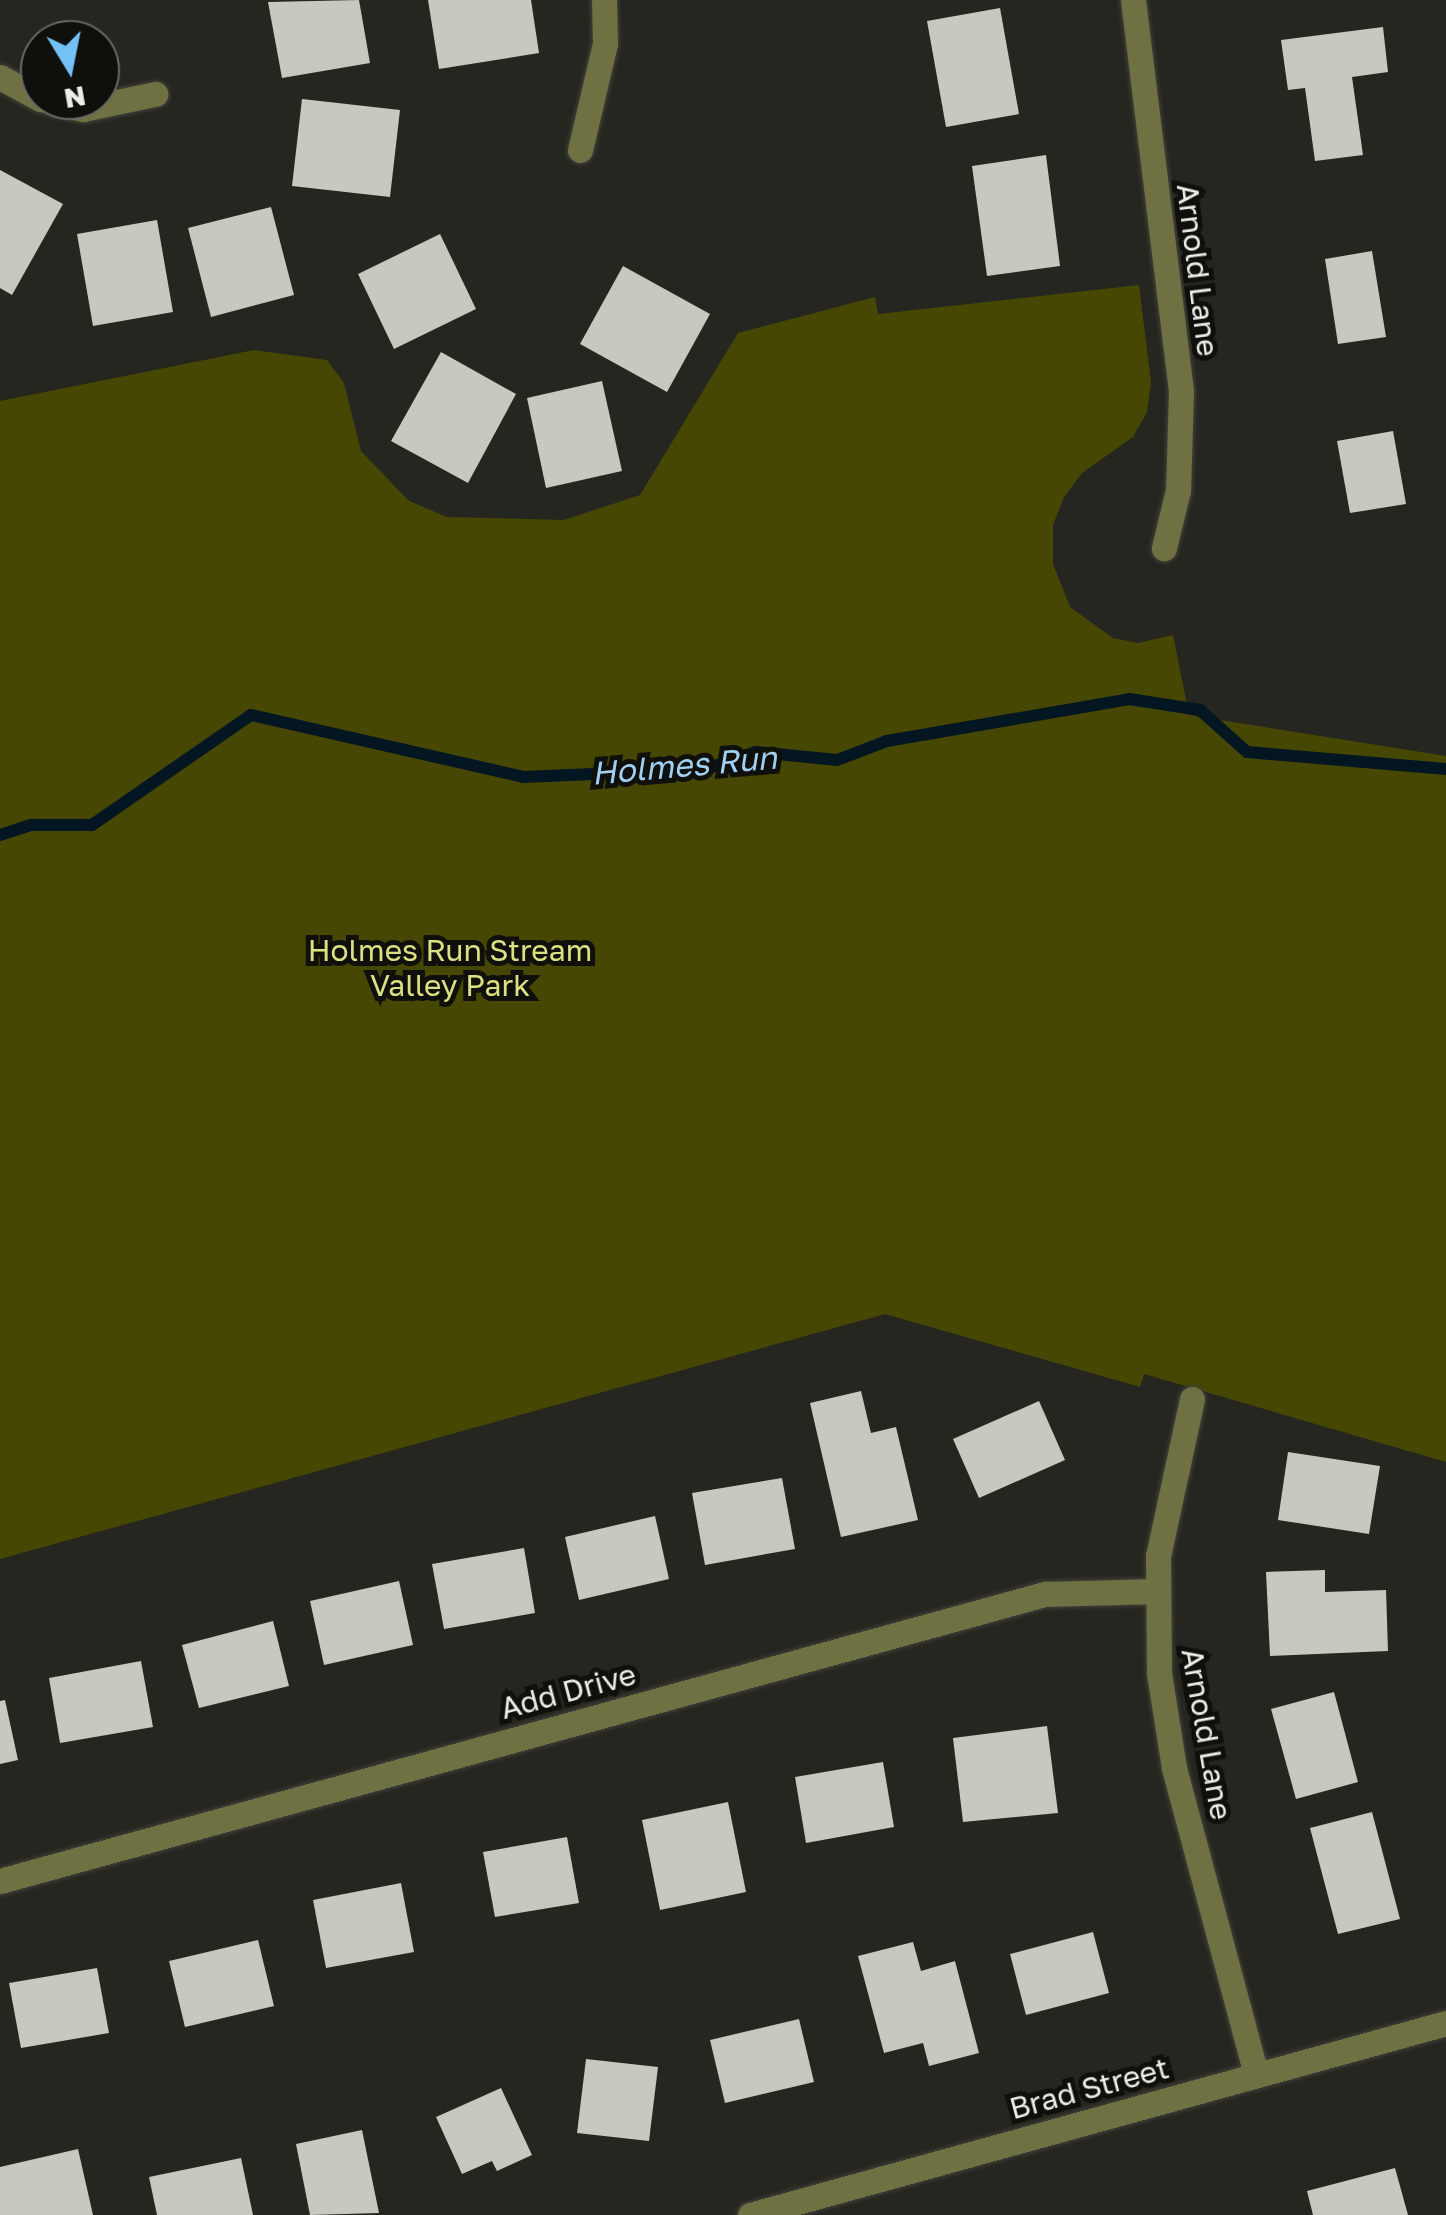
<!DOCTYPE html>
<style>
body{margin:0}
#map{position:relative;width:1446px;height:2215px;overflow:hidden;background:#262620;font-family:"Golos Text",sans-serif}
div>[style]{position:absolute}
.green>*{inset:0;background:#464702}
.stream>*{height:12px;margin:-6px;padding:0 6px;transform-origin:6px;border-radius:6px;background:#041622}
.building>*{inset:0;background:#c8c8bf}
.roads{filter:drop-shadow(0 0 2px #42423c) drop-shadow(0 0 2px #42423c)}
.minor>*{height:25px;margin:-12.5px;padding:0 12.5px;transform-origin:12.5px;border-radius:12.5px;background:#6f7142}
span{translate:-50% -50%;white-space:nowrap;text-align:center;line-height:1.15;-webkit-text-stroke:10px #0f0f0c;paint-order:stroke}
.street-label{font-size:30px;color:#ecece8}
.park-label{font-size:30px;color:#dde082}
.water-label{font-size:32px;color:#9fd0f2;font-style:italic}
.north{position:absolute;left:20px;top:20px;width:100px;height:100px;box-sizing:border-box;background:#0f0f0c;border:2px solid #676764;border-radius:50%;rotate:170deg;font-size:28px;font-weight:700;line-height:40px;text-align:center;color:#ecece8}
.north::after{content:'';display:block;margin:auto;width:35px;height:45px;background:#73c1f5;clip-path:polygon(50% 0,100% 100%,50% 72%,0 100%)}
</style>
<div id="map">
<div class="green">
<div style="clip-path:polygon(1139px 285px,1151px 382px,1147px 412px,1133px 437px,1082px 473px,1064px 497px,1053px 525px,1053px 564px,1070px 607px,1113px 638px,1138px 643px,1173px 635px,1189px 715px,1446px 756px,1446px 1462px,1144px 1374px,1140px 1387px,885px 1314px,0 1559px,0 401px,254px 350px,327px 360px,344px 383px,361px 451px,409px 501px,447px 517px,564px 520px,640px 495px,738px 333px,875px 297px,878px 314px)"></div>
</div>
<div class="stream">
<div style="left:0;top:835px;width:33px;rotate:-18deg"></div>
<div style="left:31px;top:825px;width:61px"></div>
<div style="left:92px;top:825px;width:193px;rotate:-34.7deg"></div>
<div style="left:251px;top:715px;width:280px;rotate:12.8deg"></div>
<div style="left:524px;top:777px;width:182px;rotate:-2.5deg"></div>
<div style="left:706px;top:769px;width:53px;rotate:-18.8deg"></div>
<div style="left:756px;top:752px;width:81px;rotate:5.6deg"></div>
<div style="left:837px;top:760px;width:53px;rotate:-20.8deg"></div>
<div style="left:887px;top:741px;width:246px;rotate:-9.8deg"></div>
<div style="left:1129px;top:699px;width:72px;rotate:8.8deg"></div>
<div style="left:1200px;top:710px;width:63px;rotate:41.8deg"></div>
<div style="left:1247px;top:752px;width:200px;rotate:4.9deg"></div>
</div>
<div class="building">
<div style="clip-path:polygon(359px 0,370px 63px,282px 78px,268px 2px)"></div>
<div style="clip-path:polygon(428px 0,531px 0,539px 53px,439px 69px)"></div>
<div style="clip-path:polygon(1000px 8px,1019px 114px,946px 127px,927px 21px)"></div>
<div style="clip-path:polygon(1383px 27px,1388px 72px,1352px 77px,1363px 155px,1315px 161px,1305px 88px,1288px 90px,1281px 40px)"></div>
<div style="clip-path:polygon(302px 99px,400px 110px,390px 197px,292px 186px)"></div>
<div style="clip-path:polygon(1046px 155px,1060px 266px,987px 276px,972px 166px)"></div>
<div style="clip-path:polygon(0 170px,63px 204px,12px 295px,0 288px)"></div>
<div style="clip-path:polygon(271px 207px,294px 295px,211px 317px,188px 228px)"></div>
<div style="clip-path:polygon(157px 220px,173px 312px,93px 326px,77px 234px)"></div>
<div style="clip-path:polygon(440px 234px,476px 309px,394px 349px,358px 274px)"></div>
<div style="clip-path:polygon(1372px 251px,1386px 337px,1338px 344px,1325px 259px)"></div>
<div style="clip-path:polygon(623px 266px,710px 314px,667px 392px,580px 344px)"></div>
<div style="clip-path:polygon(441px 352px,516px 394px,468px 483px,391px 441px)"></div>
<div style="clip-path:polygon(602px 381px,622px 471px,546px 488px,527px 398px)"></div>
<div style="clip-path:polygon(1393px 431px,1406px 504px,1350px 513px,1337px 441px)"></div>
<div style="clip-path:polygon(861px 1391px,871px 1433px,896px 1427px,918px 1520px,841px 1537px,810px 1403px)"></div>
<div style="clip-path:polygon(1039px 1401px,1065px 1460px,979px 1498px,953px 1439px)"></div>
<div style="clip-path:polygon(1288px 1452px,1380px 1466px,1369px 1534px,1278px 1520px)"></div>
<div style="clip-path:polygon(782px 1478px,795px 1549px,705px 1565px,692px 1493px)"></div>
<div style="clip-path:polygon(655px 1516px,669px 1579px,579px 1600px,565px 1537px)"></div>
<div style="clip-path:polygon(524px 1548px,535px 1613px,444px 1629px,432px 1564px)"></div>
<div style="clip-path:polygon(1325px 1570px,1325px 1592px,1386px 1590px,1388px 1651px,1270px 1656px,1266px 1572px)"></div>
<div style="clip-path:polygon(399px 1581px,413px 1645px,324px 1665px,310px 1601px)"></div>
<div style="clip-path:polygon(273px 1621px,289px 1686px,199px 1708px,182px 1645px)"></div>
<div style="clip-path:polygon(141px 1661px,153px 1727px,60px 1743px,49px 1678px)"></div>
<div style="clip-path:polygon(1334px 1692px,1358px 1782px,1296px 1799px,1271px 1709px)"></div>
<div style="clip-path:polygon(5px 1700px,18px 1760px,0 1764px,0 1701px)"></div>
<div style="clip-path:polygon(1047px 1726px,1058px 1813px,963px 1822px,953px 1738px)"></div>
<div style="clip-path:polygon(883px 1762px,894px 1827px,806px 1843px,795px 1777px)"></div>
<div style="clip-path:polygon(728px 1802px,746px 1892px,660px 1910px,642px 1820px)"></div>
<div style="clip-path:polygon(1372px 1812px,1400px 1919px,1338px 1934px,1310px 1828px)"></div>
<div style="clip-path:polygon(567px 1837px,579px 1903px,495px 1917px,483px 1852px)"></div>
<div style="clip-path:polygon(401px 1883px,414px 1952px,326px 1968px,313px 1900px)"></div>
<div style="clip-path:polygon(1093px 1932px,1109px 1993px,1026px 2015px,1010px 1954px)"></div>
<div style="clip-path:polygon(258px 1940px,274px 2006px,185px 2027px,169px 1961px)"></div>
<div style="clip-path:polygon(913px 1942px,921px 1971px,955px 1961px,979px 2053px,929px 2066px,923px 2043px,884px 2053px,858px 1956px)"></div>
<div style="clip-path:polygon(97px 1968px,109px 2033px,21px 2048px,9px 1983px)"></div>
<div style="clip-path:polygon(799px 2019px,814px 2082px,725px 2103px,710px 2040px)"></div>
<div style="clip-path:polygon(586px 2059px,658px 2067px,649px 2141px,577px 2133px)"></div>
<div style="clip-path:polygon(501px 2088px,532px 2155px,497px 2171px,492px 2161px,462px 2174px,436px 2117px)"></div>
<div style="clip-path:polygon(362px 2130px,379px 2213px,310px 2215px,296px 2144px)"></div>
<div style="clip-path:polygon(78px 2149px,93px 2215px,0 2215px,0 2167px)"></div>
<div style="clip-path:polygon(241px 2158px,253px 2215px,157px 2215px,149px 2177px)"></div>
<div style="clip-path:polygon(1395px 2168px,1408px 2215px,1313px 2215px,1307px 2191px)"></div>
</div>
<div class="roads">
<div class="minor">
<div style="left:1133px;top:0;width:394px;rotate:83deg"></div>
<div style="left:1181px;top:391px;width:99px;rotate:91.7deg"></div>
<div style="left:1178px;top:490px;width:60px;rotate:103.6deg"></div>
<div style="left:0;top:77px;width:46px;rotate:28.8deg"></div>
<div style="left:46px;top:100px;width:38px;rotate:14deg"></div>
<div style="left:83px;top:109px;width:74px;rotate:-11.8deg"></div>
<div style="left:580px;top:150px;width:110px;rotate:-76.8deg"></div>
<div style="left:605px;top:43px;width:43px;rotate:-91.3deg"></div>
<div style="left:1192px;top:1399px;width:161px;rotate:102.2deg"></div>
<div style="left:1158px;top:1556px;width:117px;rotate:89.5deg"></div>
<div style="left:1159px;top:1673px;width:96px;rotate:81deg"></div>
<div style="left:1174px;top:1768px;width:318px;rotate:75deg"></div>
<div style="left:0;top:1881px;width:1084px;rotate:-15.36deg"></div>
<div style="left:1045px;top:1594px;width:111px;rotate:-1.5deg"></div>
<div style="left:750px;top:2215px;width:722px;rotate:-15.42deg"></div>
</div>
</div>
<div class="street-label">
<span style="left:1198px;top:270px;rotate:83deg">Arnold Lane</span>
<span style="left:568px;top:1691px;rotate:-15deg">Add Drive</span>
<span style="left:1207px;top:1734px;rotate:80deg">Arnold Lane</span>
<span style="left:1089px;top:2088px;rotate:-15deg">Brad Street</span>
</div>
<div class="park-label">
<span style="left:450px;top:967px">Holmes Run Stream<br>Valley Park</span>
</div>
<div class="water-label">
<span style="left:684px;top:765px;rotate:-5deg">Holmes Run</span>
</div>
<div class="north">N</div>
</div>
